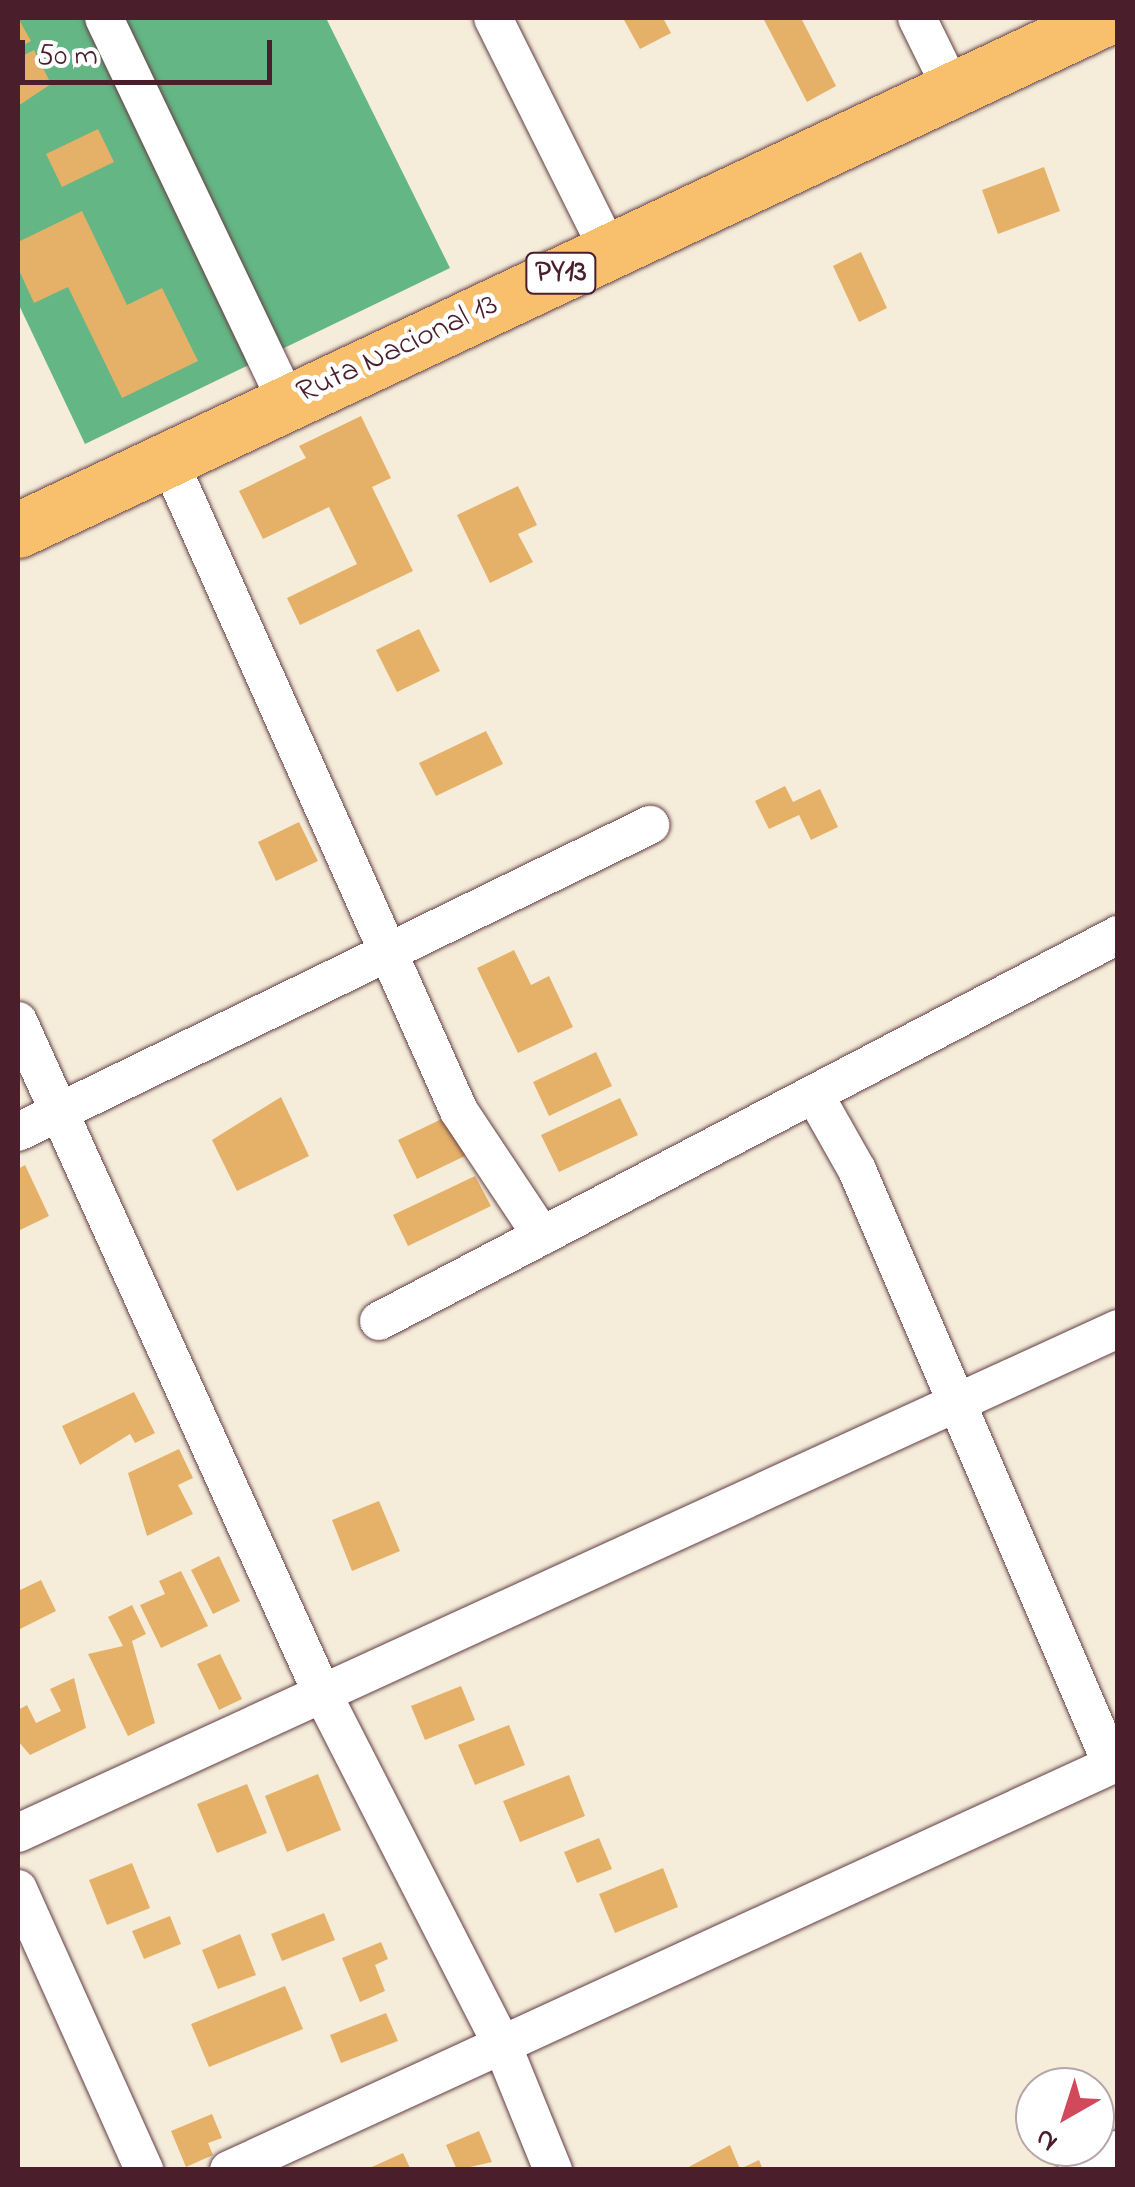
<!DOCTYPE html>
<style>
body{margin:0}
#map{position:relative;width:1135px;height:2187px;overflow:hidden;background:#f5edda;font-family:"Indie Flower",sans-serif}
div>[style]{position:absolute}
.forest>*{inset:0;background:#64b684}
.building>*{inset:0;background:#e5b168}
.roads{filter:drop-shadow(0 0 2px #643e45) drop-shadow(0 0 2px #643e45)}
.street>*{height:38px;margin:-19px;padding:0 19px;transform-origin:19px;border-radius:19px;background:#fff}
.highway>*{height:55px;margin:-27.5px;padding:0 27.5px;transform-origin:27.5px;border-radius:27.5px;background:#f8bf6c}
span{translate:-50% -50%;white-space:nowrap;text-align:center;line-height:1.15;-webkit-text-stroke:9px #fff;paint-order:stroke}
.shield-label span{padding:2px 8px;background:#fff;border:2px solid;border-radius:8px;-webkit-text-stroke-width:0}
.shield-label{font-size:30px;color:#4a1f2b;font-weight:700}
.street-label{font-size:32px;color:#4a1f2b}
.frame{position:absolute;inset:0;border:20px solid #4a1f2b;pointer-events:none}
.north{position:absolute;left:1015px;top:2067px;width:100px;height:100px;box-sizing:border-box;background:#fff;border:2px solid #b7a5aa;border-radius:50%;rotate:219deg;font-size:28px;font-weight:700;line-height:40px;text-align:center;color:#4a1f2b}
.north::after{content:'';display:block;margin:auto;width:35px;height:45px;background:#d1495b;clip-path:polygon(50% 0,100% 100%,50% 72%,0 100%)}
.scale{position:absolute;left:20px;top:40px;width:252px;height:45px;box-sizing:border-box;border:5px solid #4a1f2b;border-top:0;padding-left:12px;font-size:30px;line-height:35px;white-space:nowrap;color:#4a1f2b;-webkit-text-stroke:8px #fff;paint-order:stroke}
</style>
<div id="map">
<div class="forest">
<div style="clip-path:polygon(18px 18px,326px 18px,450px 268px,85px 444px,18px 303px)"></div>
</div>
<div class="building">
<div style="clip-path:polygon(18px 18px,31px 41px,18px 48px)"></div>
<div style="clip-path:polygon(623px 18px,663px 18px,671px 33px,640px 49px)"></div>
<div style="clip-path:polygon(763px 18px,801px 18px,836px 86px,807px 102px)"></div>
<div style="clip-path:polygon(34px 50px,51px 84px,18px 106px,18px 58px)"></div>
<div style="clip-path:polygon(98px 129px,114px 162px,62px 187px,46px 154px)"></div>
<div style="clip-path:polygon(1044px 167px,1060px 211px,998px 234px,982px 190px)"></div>
<div style="clip-path:polygon(82px 211px,127px 305px,162px 288px,198px 361px,122px 398px,68px 287px,34px 303px,18px 268px,18px 242px)"></div>
<div style="clip-path:polygon(861px 252px,887px 308px,859px 322px,833px 266px)"></div>
<div style="clip-path:polygon(361px 416px,391px 478px,372px 487px,413px 571px,300px 625px,287px 598px,357px 564px,329px 507px,263px 539px,239px 491px,306px 458px,299px 446px)"></div>
<div style="clip-path:polygon(518px 486px,537px 525px,518px 534px,533px 562px,490px 583px,457px 515px)"></div>
<div style="clip-path:polygon(419px 629px,440px 671px,397px 692px,376px 650px)"></div>
<div style="clip-path:polygon(486px 731px,503px 764px,436px 796px,419px 763px)"></div>
<div style="clip-path:polygon(785px 786px,793px 802px,820px 789px,838px 827px,811px 840px,799px 815px,769px 829px,755px 801px)"></div>
<div style="clip-path:polygon(299px 822px,318px 861px,276px 881px,258px 842px)"></div>
<div style="clip-path:polygon(514px 950px,531px 985px,549px 976px,573px 1027px,518px 1053px,477px 968px)"></div>
<div style="clip-path:polygon(596px 1052px,612px 1086px,549px 1116px,533px 1082px)"></div>
<div style="clip-path:polygon(281px 1097px,309px 1156px,237px 1191px,212px 1140px)"></div>
<div style="clip-path:polygon(620px 1098px,638px 1135px,559px 1172px,541px 1135px)"></div>
<div style="clip-path:polygon(448px 1116px,467px 1155px,417px 1179px,398px 1140px)"></div>
<div style="clip-path:polygon(25px 1165px,49px 1216px,18px 1231px,18px 1169px)"></div>
<div style="clip-path:polygon(475px 1176px,491px 1206px,408px 1246px,393px 1215px)"></div>
<div style="clip-path:polygon(134px 1392px,155px 1433px,135px 1443px,130px 1434px,80px 1465px,62px 1426px)"></div>
<div style="clip-path:polygon(179px 1449px,193px 1478px,178px 1485px,193px 1514px,147px 1536px,128px 1473px)"></div>
<div style="clip-path:polygon(379px 1501px,400px 1551px,352px 1571px,332px 1520px)"></div>
<div style="clip-path:polygon(219px 1556px,240px 1601px,213px 1614px,191px 1570px)"></div>
<div style="clip-path:polygon(181px 1571px,208px 1626px,161px 1648px,140px 1605px,165px 1594px,159px 1581px)"></div>
<div style="clip-path:polygon(41px 1580px,56px 1611px,18px 1630px,18px 1591px)"></div>
<div style="clip-path:polygon(132px 1605px,146px 1634px,132px 1641px,155px 1723px,128px 1736px,88px 1654px,123px 1646px,108px 1617px)"></div>
<div style="clip-path:polygon(220px 1654px,242px 1699px,219px 1710px,197px 1664px)"></div>
<div style="clip-path:polygon(74px 1678px,86px 1728px,30px 1755px,18px 1741px,18px 1710px,27px 1705px,36px 1723px,61px 1711px,50px 1689px)"></div>
<div style="clip-path:polygon(461px 1686px,475px 1720px,425px 1740px,411px 1706px)"></div>
<div style="clip-path:polygon(509px 1725px,525px 1765px,475px 1785px,458px 1745px)"></div>
<div style="clip-path:polygon(318px 1774px,341px 1830px,287px 1852px,265px 1796px)"></div>
<div style="clip-path:polygon(569px 1775px,585px 1816px,520px 1842px,503px 1801px)"></div>
<div style="clip-path:polygon(247px 1784px,267px 1833px,217px 1853px,197px 1804px)"></div>
<div style="clip-path:polygon(599px 1838px,612px 1869px,577px 1883px,564px 1852px)"></div>
<div style="clip-path:polygon(132px 1863px,150px 1908px,107px 1925px,89px 1880px)"></div>
<div style="clip-path:polygon(663px 1868px,678px 1907px,615px 1933px,599px 1894px)"></div>
<div style="clip-path:polygon(324px 1913px,335px 1940px,282px 1961px,271px 1934px)"></div>
<div style="clip-path:polygon(170px 1916px,181px 1944px,144px 1959px,132px 1931px)"></div>
<div style="clip-path:polygon(240px 1934px,256px 1975px,218px 1989px,202px 1950px)"></div>
<div style="clip-path:polygon(381px 1942px,388px 1959px,375px 1965px,385px 1991px,360px 2002px,342px 1958px)"></div>
<div style="clip-path:polygon(285px 1986px,303px 2029px,209px 2067px,191px 2024px)"></div>
<div style="clip-path:polygon(386px 2013px,398px 2041px,341px 2063px,330px 2035px)"></div>
<div style="clip-path:polygon(212px 2114px,222px 2138px,208px 2143px,213px 2155px,186px 2167px,171px 2131px)"></div>
<div style="clip-path:polygon(479px 2131px,492px 2162px,457px 2170px,446px 2145px)"></div>
<div style="clip-path:polygon(730px 2145px,740px 2169px,759px 2160px,763px 2170px,683px 2170px)"></div>
<div style="clip-path:polygon(403px 2153px,411px 2170px,365px 2170px)"></div>
</div>
<div class="roads">
<div class="street">
<div style="left:104px;top:18px;width:427px;rotate:64.5deg"></div>
<div style="left:493px;top:18px;width:260px;rotate:63.5deg"></div>
<div style="left:917px;top:18px;width:79px;rotate:63.8deg"></div>
<div style="left:168px;top:459px;width:714px;rotate:65.95deg"></div>
<div style="left:459px;top:1111px;width:150px;rotate:56.4deg"></div>
<div style="left:18px;top:1021px;width:733px;rotate:65.67deg"></div>
<div style="left:320px;top:1689px;width:397px;rotate:62.9deg"></div>
<div style="left:501px;top:2042px;width:138px;rotate:67.9deg"></div>
<div style="left:814px;top:1094px;width:87px;rotate:60.5deg"></div>
<div style="left:857px;top:1170px;width:647px;rotate:66.8deg"></div>
<div style="left:18px;top:1132px;width:703px;rotate:-25.91deg"></div>
<div style="left:379px;top:1321px;width:834px;rotate:-27.58deg"></div>
<div style="left:18px;top:1833px;width:1210px;rotate:-24.62deg"></div>
<div style="left:18px;top:1889px;width:308px;rotate:65.8deg"></div>
<div style="left:229px;top:2170px;width:978px;rotate:-24.65deg"></div>
<div style="left:1077px;top:2170px;width:46px;rotate:-26deg"></div>
</div>
<div class="highway">
<div style="left:18px;top:530px;width:1202px;rotate:-25.22deg"></div>
</div>
</div>
<div class="shield-label">
<span style="left:561px;top:273px">PY13</span>
</div>
<div class="street-label">
<span style="left:398px;top:350px;rotate:-25deg">Ruta Nacional 13</span>
</div>
<div class="frame"></div>
<div class="north">N</div>
<div class="scale">50 m</div>
</div>
